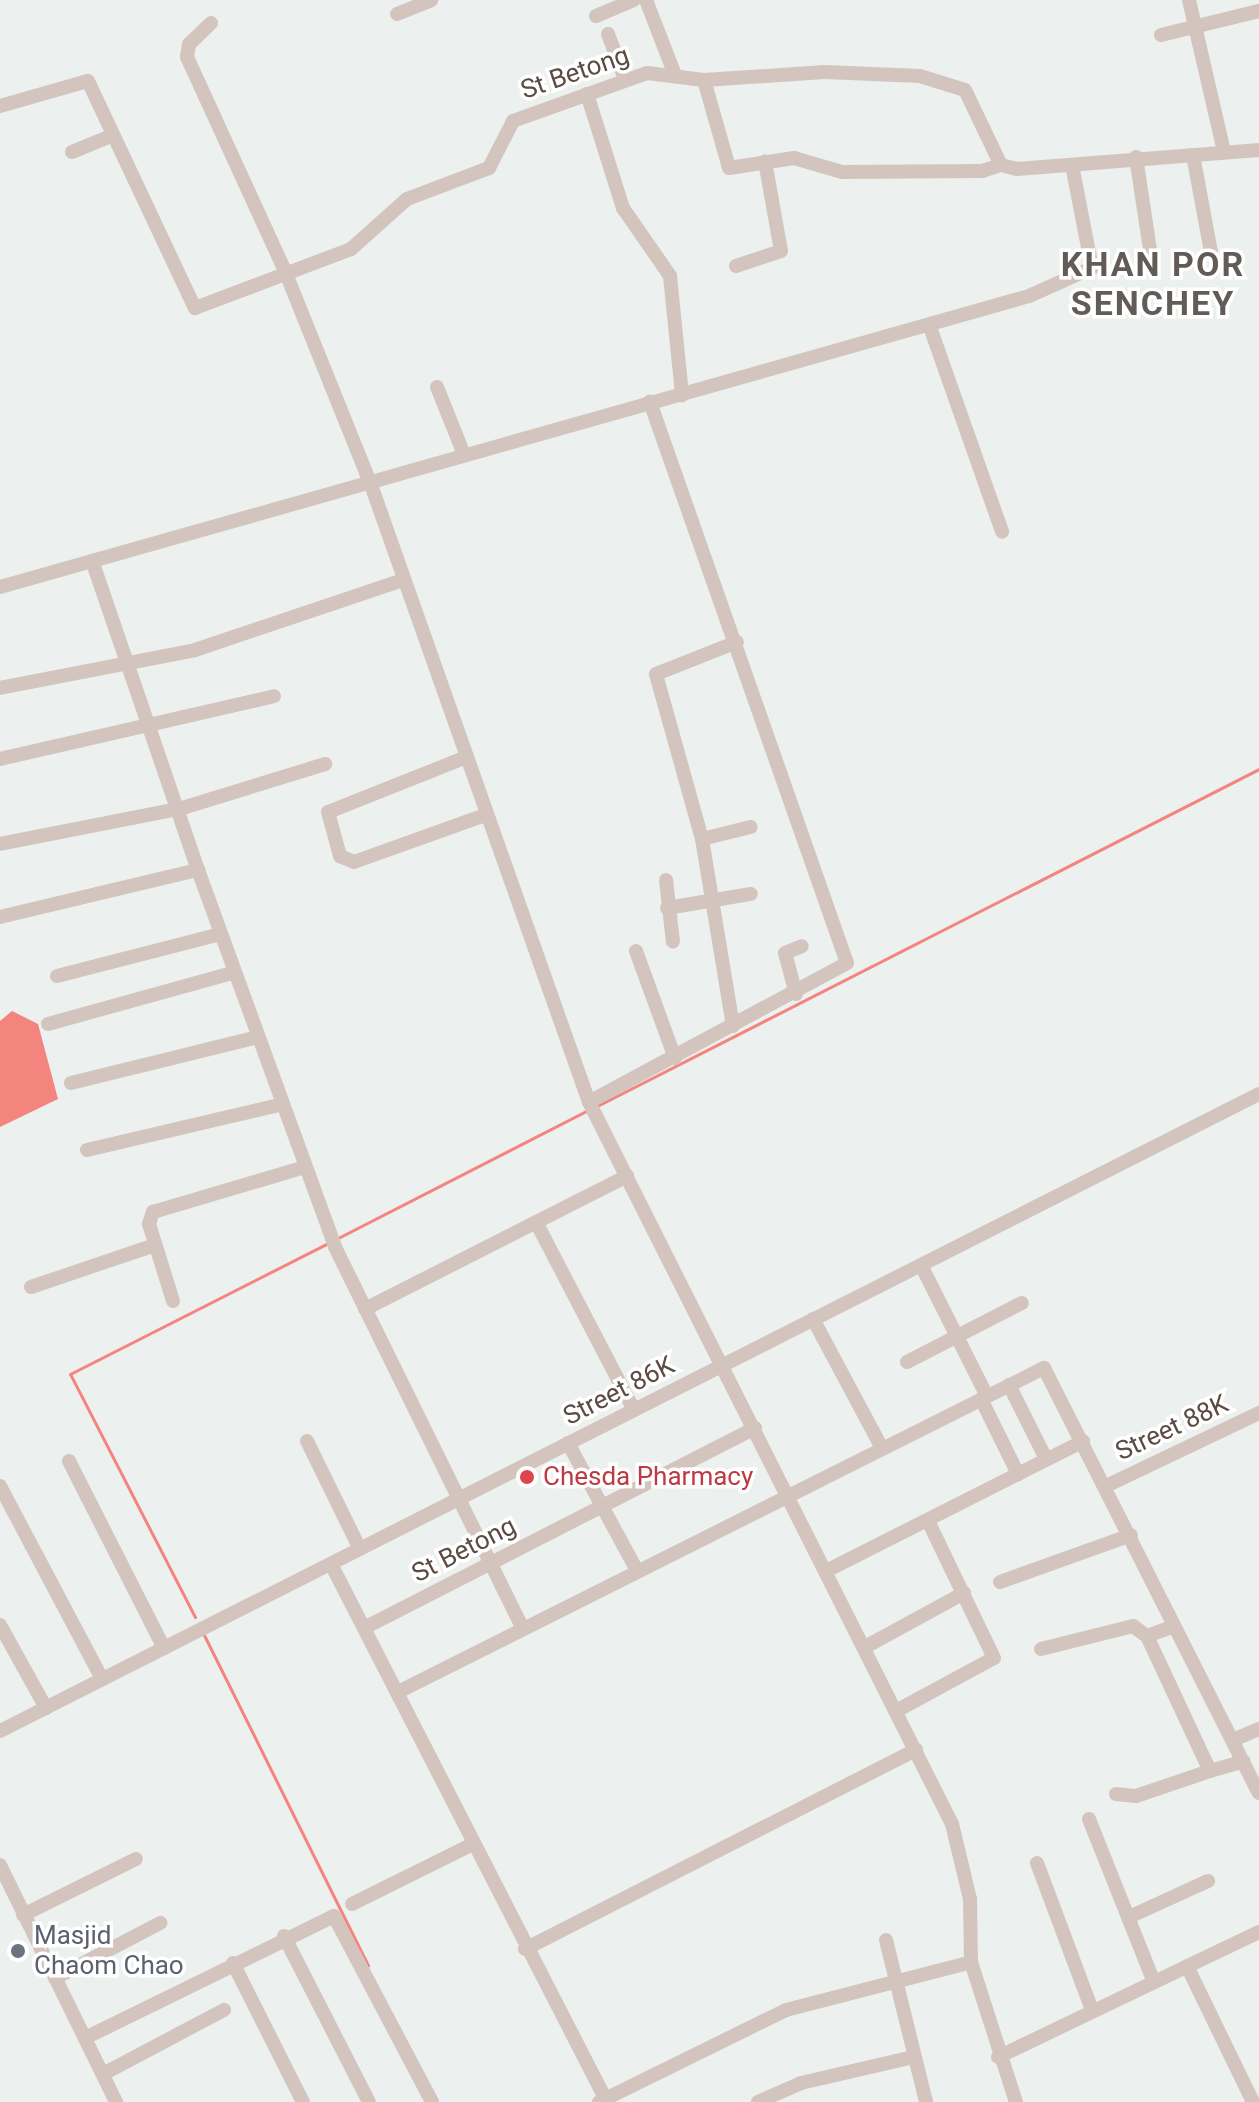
<!DOCTYPE html>
<style>
body{margin:0}
#map{position:relative;width:1259px;height:2102px;overflow:hidden;background:#ecf0ef;font-family:Roboto,sans-serif}
div>[style]{position:absolute}
.water>*{inset:0;background:#f3847e}
.stream>*{height:3px;margin:-1.5px;padding:0 1.5px;transform-origin:1.5px;border-radius:1.5px;background:#f3847e}
.minor>*{height:14px;margin:-7px;padding:0 7px;transform-origin:7px;border-radius:7px;background:#d3c4be}
.dots>*{width:22px;height:22px;translate:-50% -50%;box-sizing:border-box;border:4px solid #fff;border-radius:50%}
span{translate:-50% -50%;white-space:nowrap;text-align:center;line-height:1.15;-webkit-text-stroke:7px #fff;paint-order:stroke}
.street-label{font-size:26px;color:#5b4b43}
.health-label{font-size:26px;color:#be3a42}
.left{translate:0 -50%;text-align:left}
.worship-label{font-size:26px;color:#5b616d}
.district-label{font-size:34px;color:#625c59;font-weight:700;letter-spacing:2px}
</style>
<div id="map">
<div class="water">
<div style="clip-path:polygon(12px 1011px,38px 1024px,58px 1099px,0 1127px,0 1021px)"></div>
</div>
<div class="stream">
<div style="left:597px;top:1106px;width:743px;rotate:-26.98deg"></div>
<div style="left:336px;top:1239px;width:281px;rotate:-27.1deg"></div>
<div style="left:195px;top:1617px;width:273px;rotate:-117.2deg"></div>
<div style="left:70px;top:1374px;width:292px;rotate:-26.9deg"></div>
<div style="left:204px;top:1635px;width:369px;rotate:63.6deg"></div>
</div>
<div class="minor">
<div style="left:646px;top:0;width:80px;rotate:68.9deg"></div>
<div style="left:1189px;top:0;width:156px;rotate:77deg"></div>
<div style="left:397px;top:14px;width:37px;rotate:-22deg"></div>
<div style="left:596px;top:16px;width:41px;rotate:-22.8deg"></div>
<div style="left:211px;top:23px;width:30px;rotate:136deg"></div>
<div style="left:189px;top:44px;width:13px;rotate:99deg"></div>
<div style="left:187px;top:57px;width:235px;rotate:65.4deg"></div>
<div style="left:285px;top:271px;width:227px;rotate:68.1deg"></div>
<div style="left:370px;top:482px;width:658px;rotate:70.55deg"></div>
<div style="left:589px;top:1102px;width:808px;rotate:63.31deg"></div>
<div style="left:952px;top:1824px;width:77px;rotate:76.5deg"></div>
<div style="left:970px;top:1899px;width:63px;rotate:89.1deg"></div>
<div style="left:971px;top:1962px;width:147px;rotate:72.2deg"></div>
<div style="left:608px;top:34px;width:48px;rotate:69.3deg"></div>
<div style="left:1161px;top:35px;width:101px;rotate:-13.8deg"></div>
<div style="left:704px;top:80px;width:91px;rotate:74.1deg"></div>
<div style="left:729px;top:168px;width:66px;rotate:-8.7deg"></div>
<div style="left:794px;top:158px;width:50px;rotate:16.3deg"></div>
<div style="left:842px;top:172px;width:140px;rotate:-0.4deg"></div>
<div style="left:982px;top:171px;width:20px;rotate:-18deg"></div>
<div style="left:587px;top:94px;width:120px;rotate:72.5deg"></div>
<div style="left:623px;top:208px;width:83px;rotate:55.3deg"></div>
<div style="left:670px;top:276px;width:120px;rotate:84.2deg"></div>
<div style="left:0;top:106px;width:91px;rotate:-15.9deg"></div>
<div style="left:88px;top:81px;width:251px;rotate:64.8deg"></div>
<div style="left:195px;top:308px;width:167px;rotate:-20.7deg"></div>
<div style="left:351px;top:249px;width:75px;rotate:-41.8deg"></div>
<div style="left:407px;top:199px;width:88px;rotate:-20.7deg"></div>
<div style="left:489px;top:168px;width:53px;rotate:-62.9deg"></div>
<div style="left:513px;top:121px;width:142px;rotate:-19.7deg"></div>
<div style="left:647px;top:73px;width:57px;rotate:7deg"></div>
<div style="left:704px;top:80px;width:121px;rotate:-3.8deg"></div>
<div style="left:825px;top:72px;width:95px;rotate:2.4deg"></div>
<div style="left:920px;top:76px;width:47px;rotate:17.3deg"></div>
<div style="left:965px;top:90px;width:83px;rotate:64.4deg"></div>
<div style="left:1001px;top:165px;width:16px;rotate:14deg"></div>
<div style="left:1017px;top:169px;width:243px;rotate:-4.5deg"></div>
<div style="left:72px;top:152px;width:44px;rotate:-22.5deg"></div>
<div style="left:1193px;top:155px;width:99px;rotate:79.5deg"></div>
<div style="left:1136px;top:157px;width:94px;rotate:81.4deg"></div>
<div style="left:736px;top:266px;width:47px;rotate:-18.4deg"></div>
<div style="left:781px;top:251px;width:91px;rotate:-100.1deg"></div>
<div style="left:930px;top:327px;width:217px;rotate:70.6deg"></div>
<div style="left:437px;top:387px;width:70px;rotate:68.2deg"></div>
<div style="left:0;top:587px;width:1069px;rotate:-15.79deg"></div>
<div style="left:1029px;top:296px;width:69px;rotate:-24deg"></div>
<div style="left:1092px;top:268px;width:105px;rotate:-101deg"></div>
<div style="left:0;top:688px;width:199px;rotate:-11deg"></div>
<div style="left:195px;top:650px;width:216px;rotate:-18.6deg"></div>
<div style="left:464px;top:758px;width:146px;rotate:158.3deg"></div>
<div style="left:328px;top:812px;width:46px;rotate:74.7deg"></div>
<div style="left:340px;top:856px;width:15px;rotate:23deg"></div>
<div style="left:354px;top:862px;width:139px;rotate:-19.7deg"></div>
<div style="left:0;top:759px;width:281px;rotate:-12.9deg"></div>
<div style="left:702px;top:839px;width:50px;rotate:-13.8deg"></div>
<div style="left:0;top:844px;width:182px;rotate:-11.1deg"></div>
<div style="left:179px;top:809px;width:153px;rotate:-17.1deg"></div>
<div style="left:198px;top:870px;width:401px;rotate:70deg"></div>
<div style="left:335px;top:1247px;width:424px;rotate:63.8deg"></div>
<div style="left:666px;top:880px;width:62px;rotate:83.6deg"></div>
<div style="left:667px;top:908px;width:85px;rotate:-9.5deg"></div>
<div style="left:0;top:917px;width:204px;rotate:-13.4deg"></div>
<div style="left:198px;top:870px;width:327px;rotate:-108.9deg"></div>
<div style="left:636px;top:951px;width:114px;rotate:70deg"></div>
<div style="left:57px;top:976px;width:168px;rotate:-14.4deg"></div>
<div style="left:796px;top:994px;width:42px;rotate:-105deg"></div>
<div style="left:785px;top:953px;width:18px;rotate:-22deg"></div>
<div style="left:48px;top:1024px;width:194px;rotate:-15.5deg"></div>
<div style="left:733px;top:1026px;width:190px;rotate:-99.4deg"></div>
<div style="left:702px;top:839px;width:171px;rotate:-105.6deg"></div>
<div style="left:656px;top:674px;width:87px;rotate:-21.6deg"></div>
<div style="left:71px;top:1083px;width:193px;rotate:-13.8deg"></div>
<div style="left:589px;top:1102px;width:293px;rotate:-28.3deg"></div>
<div style="left:847px;top:963px;width:595px;rotate:-109.35deg"></div>
<div style="left:87px;top:1150px;width:201px;rotate:-13.2deg"></div>
<div style="left:536px;top:1222px;width:212px;rotate:62.5deg"></div>
<div style="left:921px;top:1265px;width:147px;rotate:63.3deg"></div>
<div style="left:31px;top:1287px;width:131px;rotate:-18.7deg"></div>
<div style="left:173px;top:1301px;width:81px;rotate:-107.3deg"></div>
<div style="left:149px;top:1224px;width:13px;rotate:-72deg"></div>
<div style="left:153px;top:1212px;width:159px;rotate:-16.5deg"></div>
<div style="left:365px;top:1309px;width:294px;rotate:-26.9deg"></div>
<div style="left:813px;top:1319px;width:146px;rotate:61.9deg"></div>
<div style="left:907px;top:1362px;width:129px;rotate:-27.2deg"></div>
<div style="left:1009px;top:1385px;width:83px;rotate:63.4deg"></div>
<div style="left:981px;top:1399px;width:84px;rotate:63.7deg"></div>
<div style="left:307px;top:1441px;width:120px;rotate:63.9deg"></div>
<div style="left:568px;top:1443px;width:143px;rotate:61.6deg"></div>
<div style="left:69px;top:1461px;width:210px;rotate:63.1deg"></div>
<div style="left:0;top:1486px;width:218px;rotate:62.1deg"></div>
<div style="left:1106px;top:1486px;width:170px;rotate:-25.5deg"></div>
<div style="left:331px;top:1564px;width:605px;rotate:62.84deg"></div>
<div style="left:826px;top:1571px;width:288px;rotate:-26.8deg"></div>
<div style="left:1000px;top:1582px;width:139px;rotate:-19.7deg"></div>
<div style="left:0;top:1625px;width:95px;rotate:61deg"></div>
<div style="left:366px;top:1627px;width:437px;rotate:-27.1deg"></div>
<div style="left:1147px;top:1636px;width:149px;rotate:65deg"></div>
<div style="left:1210px;top:1771px;width:35px;rotate:-16deg"></div>
<div style="left:865px;top:1647px;width:113px;rotate:-28.6deg"></div>
<div style="left:1041px;top:1649px;width:95px;rotate:-14deg"></div>
<div style="left:1133px;top:1626px;width:17px;rotate:36deg"></div>
<div style="left:1147px;top:1636px;width:29px;rotate:-20deg"></div>
<div style="left:398px;top:1692px;width:723px;rotate:-26.64deg"></div>
<div style="left:1044px;top:1368px;width:476px;rotate:63.2deg"></div>
<div style="left:896px;top:1711px;width:111px;rotate:-28.4deg"></div>
<div style="left:994px;top:1658px;width:152px;rotate:-115.7deg"></div>
<div style="left:0;top:1731px;width:1411px;rotate:-26.84deg"></div>
<div style="left:1233px;top:1740px;width:28px;rotate:-23deg"></div>
<div style="left:1116px;top:1794px;width:20px;rotate:6deg"></div>
<div style="left:1136px;top:1796px;width:78px;rotate:-18.7deg"></div>
<div style="left:1089px;top:1819px;width:175px;rotate:68.3deg"></div>
<div style="left:1037px;top:1863px;width:157px;rotate:69.5deg"></div>
<div style="left:0;top:1865px;width:264px;rotate:63.9deg"></div>
<div style="left:352px;top:1904px;width:135px;rotate:-26.4deg"></div>
<div style="left:23px;top:1915px;width:126px;rotate:-26.4deg"></div>
<div style="left:1129px;top:1917px;width:87px;rotate:-24.5deg"></div>
<div style="left:284px;top:1936px;width:186px;rotate:62.9deg"></div>
<div style="left:886px;top:1940px;width:167px;rotate:76.1deg"></div>
<div style="left:525px;top:1949px;width:439px;rotate:-27deg"></div>
<div style="left:233px;top:1963px;width:156px;rotate:63.3deg"></div>
<div style="left:1187px;top:1966px;width:151px;rotate:64.1deg"></div>
<div style="left:55px;top:1978px;width:119px;rotate:-27.6deg"></div>
<div style="left:85px;top:2038px;width:277px;rotate:-26.1deg"></div>
<div style="left:334px;top:1916px;width:210px;rotate:62.2deg"></div>
<div style="left:998px;top:2057px;width:289px;rotate:-25.6deg"></div>
<div style="left:103px;top:2074px;width:137px;rotate:-27.9deg"></div>
<div style="left:599px;top:2102px;width:208px;rotate:-26.2deg"></div>
<div style="left:786px;top:2010px;width:191px;rotate:-14.5deg"></div>
<div style="left:758px;top:2102px;width:47px;rotate:-23.8deg"></div>
<div style="left:801px;top:2083px;width:116px;rotate:-13deg"></div>
</div>
<div class="dots">
<div style="left:527px;top:1477px;background:#e0444e"></div>
<div style="left:18px;top:1951px;background:#6b7280"></div>
</div>
<div class="street-label">
<span style="left:575px;top:73px;rotate:-19deg">St Betong</span>
<span style="left:619px;top:1391px;rotate:-27deg">Street 86K</span>
<span style="left:1172px;top:1428px;rotate:-25deg">Street 88K</span>
<span style="left:464px;top:1550px;rotate:-27deg">St Betong</span>
</div>
<div class="health-label">
<span class="left" style="left:543px;top:1477px">Chesda Pharmacy</span>
</div>
<div class="worship-label">
<span class="left" style="left:34px;top:1951px">Masjid<br>Chaom Chao</span>
</div>
<div class="district-label">
<span style="left:1153px;top:284px">KHAN POR<br>SENCHEY</span>
</div>
</div>
